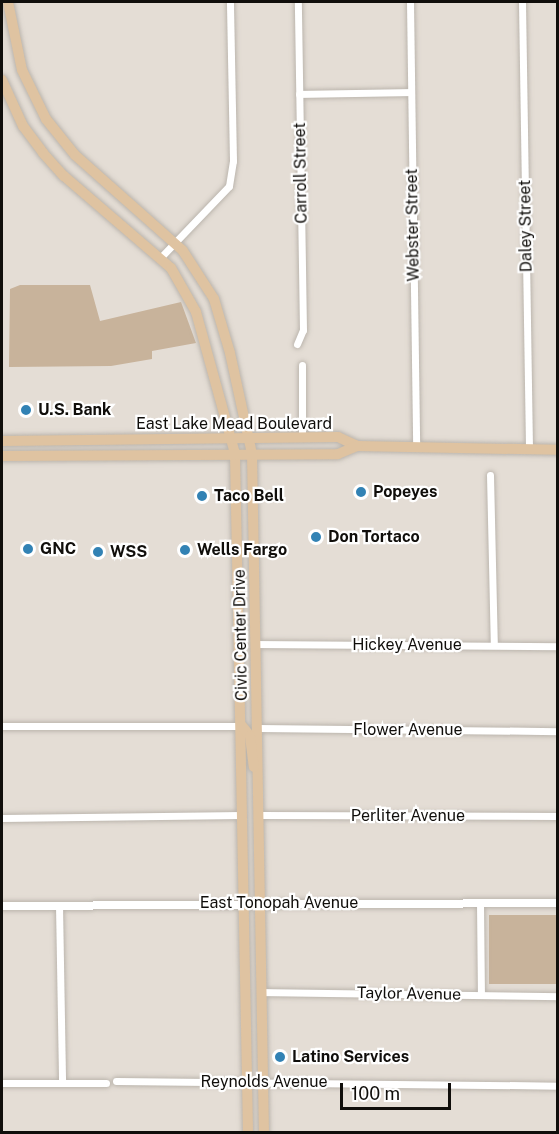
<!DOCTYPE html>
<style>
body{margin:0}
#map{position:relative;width:559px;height:1134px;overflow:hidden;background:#e4ddd5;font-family:"Public Sans",sans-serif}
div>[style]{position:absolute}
.green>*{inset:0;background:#c8b39b}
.roads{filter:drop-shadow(0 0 2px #bbb5ad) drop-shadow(0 0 2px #bbb5ad)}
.minor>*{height:7px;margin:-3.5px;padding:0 3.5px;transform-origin:3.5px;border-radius:3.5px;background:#fff}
.tertiary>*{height:8px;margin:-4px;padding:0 4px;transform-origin:4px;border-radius:4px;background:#fff}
.primary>*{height:10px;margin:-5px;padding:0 5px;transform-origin:5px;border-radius:5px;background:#dfc3a1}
.dots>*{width:16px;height:16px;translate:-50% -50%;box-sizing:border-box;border:3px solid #fff;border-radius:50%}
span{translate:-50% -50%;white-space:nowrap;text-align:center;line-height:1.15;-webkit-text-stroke:4.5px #fff;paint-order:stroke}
.street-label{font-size:16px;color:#100e0b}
.poi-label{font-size:16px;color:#100e0b;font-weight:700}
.left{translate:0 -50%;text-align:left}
.frame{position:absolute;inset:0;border:3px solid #100e0b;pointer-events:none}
.scale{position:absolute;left:340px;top:1083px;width:111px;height:27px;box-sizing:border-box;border:3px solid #100e0b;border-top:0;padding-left:8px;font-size:18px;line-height:21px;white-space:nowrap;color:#100e0b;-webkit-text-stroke:4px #fff;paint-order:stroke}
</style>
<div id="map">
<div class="green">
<div style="clip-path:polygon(20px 285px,90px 285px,100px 321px,181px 302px,196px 343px,152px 351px,152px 359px,111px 366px,9px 367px,10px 289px)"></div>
<div style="clip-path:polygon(489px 915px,557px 915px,557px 984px,489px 984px)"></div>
</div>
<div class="roads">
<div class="minor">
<div style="left:410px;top:2px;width:446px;rotate:89.2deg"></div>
<div style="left:522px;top:2px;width:448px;rotate:89.1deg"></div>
<div style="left:299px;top:94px;width:112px;rotate:-1deg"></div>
<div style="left:161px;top:257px;width:98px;rotate:-46.2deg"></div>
<div style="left:229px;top:186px;width:25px;rotate:-81deg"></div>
<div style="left:233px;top:161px;width:159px;rotate:-91.1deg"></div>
<div style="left:297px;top:344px;width:15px;rotate:-67deg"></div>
<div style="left:303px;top:330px;width:328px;rotate:-90.9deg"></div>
<div style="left:302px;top:365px;width:72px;rotate:90deg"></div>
<div style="left:490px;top:475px;width:170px;rotate:88.7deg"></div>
<div style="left:256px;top:644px;width:302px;rotate:0.4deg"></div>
<div style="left:2px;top:726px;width:240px"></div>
<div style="left:258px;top:728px;width:300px;rotate:0.6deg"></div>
<div style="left:259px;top:815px;width:299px;rotate:0.2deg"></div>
<div style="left:2px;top:818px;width:240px;rotate:-0.7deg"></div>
<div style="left:480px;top:903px;width:92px;rotate:89.4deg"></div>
<div style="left:59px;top:905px;width:178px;rotate:89deg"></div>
<div style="left:260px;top:992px;width:298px;rotate:0.8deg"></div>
<div style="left:116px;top:1081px;width:442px;rotate:0.6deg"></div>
<div style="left:2px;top:1083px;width:104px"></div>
</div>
<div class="tertiary">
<div style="left:2px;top:906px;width:556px;rotate:-0.31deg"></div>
</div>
<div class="primary">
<div style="left:8px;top:2px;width:69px;rotate:78.4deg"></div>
<div style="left:22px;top:70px;width:55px;rotate:63.9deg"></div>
<div style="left:46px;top:119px;width:46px;rotate:51.1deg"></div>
<div style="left:75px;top:155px;width:144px;rotate:41.6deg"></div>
<div style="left:183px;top:251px;width:57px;rotate:57.1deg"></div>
<div style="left:214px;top:299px;width:56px;rotate:73.5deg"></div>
<div style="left:230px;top:353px;width:103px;rotate:77.7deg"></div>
<div style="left:252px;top:454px;width:678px;rotate:88.99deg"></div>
<div style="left:2px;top:80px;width:51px;rotate:65.5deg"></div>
<div style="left:23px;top:126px;width:34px;rotate:53deg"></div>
<div style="left:43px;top:153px;width:31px;rotate:48deg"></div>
<div style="left:64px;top:176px;width:141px;rotate:40.7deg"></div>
<div style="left:171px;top:268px;width:51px;rotate:60.4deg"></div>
<div style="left:196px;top:312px;width:147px;rotate:74.6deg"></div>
<div style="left:235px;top:454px;width:678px;rotate:88.9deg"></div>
<div style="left:2px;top:441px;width:336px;rotate:-0.7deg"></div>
<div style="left:338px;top:437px;width:21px;rotate:25deg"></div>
<div style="left:357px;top:446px;width:201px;rotate:1.1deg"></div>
<div style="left:2px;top:456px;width:336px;rotate:-0.3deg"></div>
<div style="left:338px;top:454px;width:21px;rotate:-23deg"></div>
<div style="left:242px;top:726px;width:13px;rotate:51deg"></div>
<div style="left:250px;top:736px;width:31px;rotate:83deg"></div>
</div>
</div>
<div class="dots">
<div style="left:26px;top:410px;background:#3282b4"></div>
<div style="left:361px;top:492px;background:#3282b4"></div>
<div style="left:202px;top:496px;background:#3282b4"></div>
<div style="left:316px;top:537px;background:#3282b4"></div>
<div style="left:28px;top:549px;background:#3282b4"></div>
<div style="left:185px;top:550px;background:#3282b4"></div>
<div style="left:98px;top:552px;background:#3282b4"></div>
<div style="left:280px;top:1057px;background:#3282b4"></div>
</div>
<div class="street-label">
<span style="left:301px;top:173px;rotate:-91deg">Carroll Street</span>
<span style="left:413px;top:225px;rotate:-91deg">Webster Street</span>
<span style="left:526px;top:226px;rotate:-91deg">Daley Street</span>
<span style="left:234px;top:424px">East Lake Mead Boulevard</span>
<span style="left:241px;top:635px;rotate:-91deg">Civic Center Drive</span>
<span style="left:407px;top:645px">Hickey Avenue</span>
<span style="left:408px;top:730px">Flower Avenue</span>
<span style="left:408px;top:816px">Perliter Avenue</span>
<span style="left:279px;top:903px">East Tonopah Avenue</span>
<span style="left:409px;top:994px;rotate:1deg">Taylor Avenue</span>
<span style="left:264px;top:1082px">Reynolds Avenue</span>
</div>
<div class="poi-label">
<span class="left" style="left:38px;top:410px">U.S. Bank</span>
<span class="left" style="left:373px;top:492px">Popeyes</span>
<span class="left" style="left:214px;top:496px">Taco Bell</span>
<span class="left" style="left:328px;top:537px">Don Tortaco</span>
<span class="left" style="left:40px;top:549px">GNC</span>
<span class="left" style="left:197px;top:550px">Wells Fargo</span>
<span class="left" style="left:110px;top:552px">WSS</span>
<span class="left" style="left:292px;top:1057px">Latino Services</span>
</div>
<div class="frame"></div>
<div class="scale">100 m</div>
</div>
